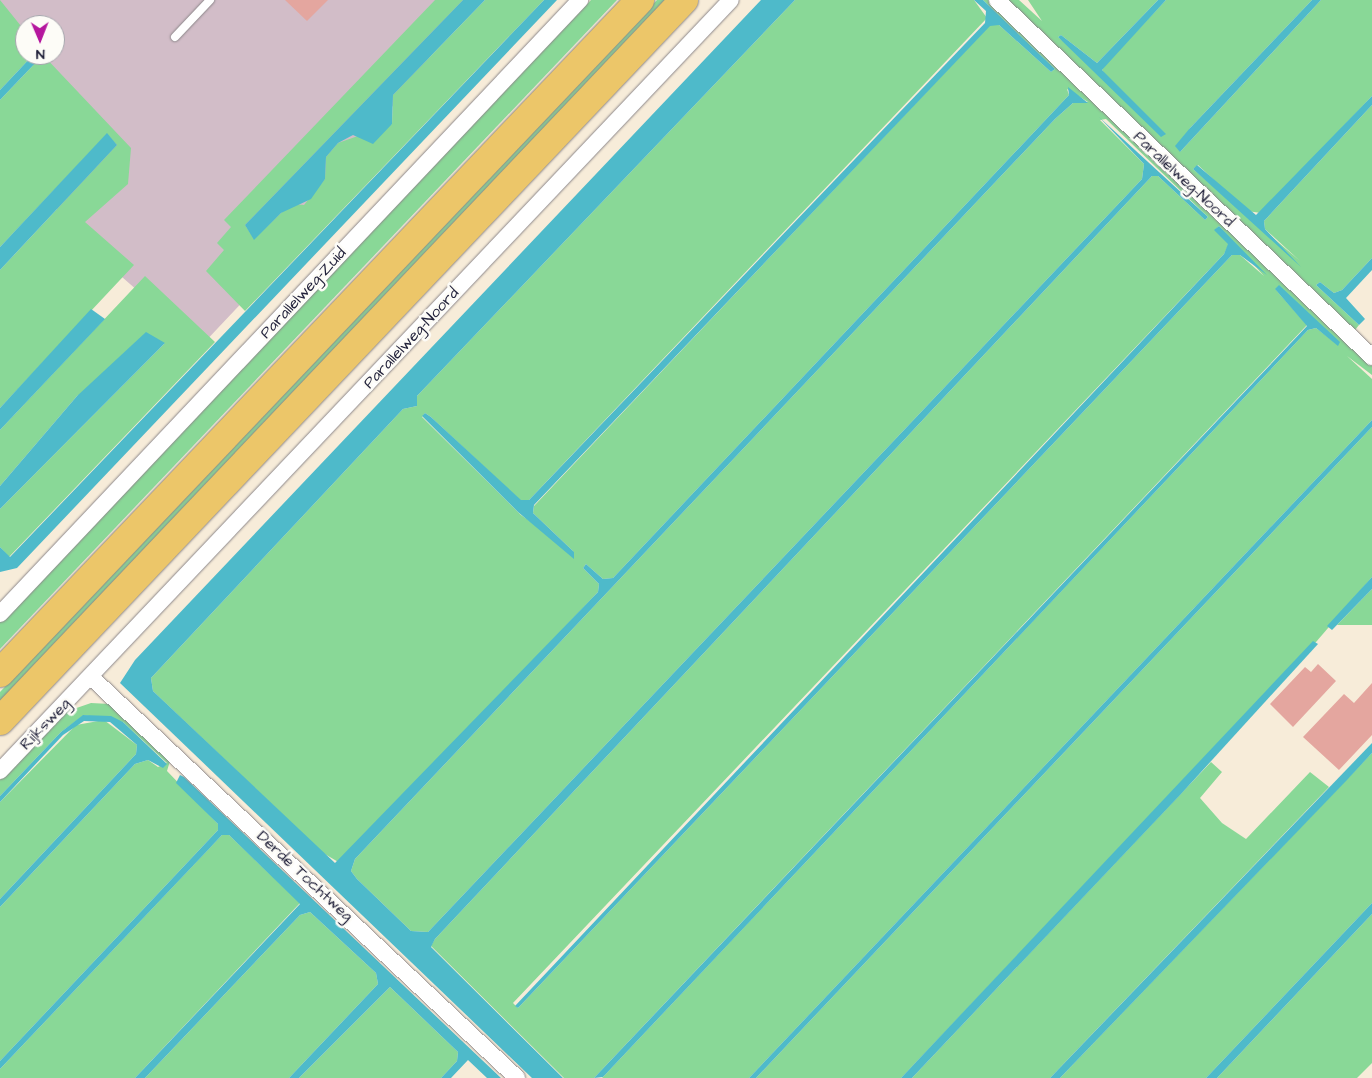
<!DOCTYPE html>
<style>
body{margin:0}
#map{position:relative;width:1372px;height:1078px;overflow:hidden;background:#f7ecd9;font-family:"Architects Daughter",sans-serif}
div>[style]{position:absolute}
.industrial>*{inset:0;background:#d2bdc8}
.green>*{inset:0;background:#89d897}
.water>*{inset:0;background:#4ebaca}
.building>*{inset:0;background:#e4a69f}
.roads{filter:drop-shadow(0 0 1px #8c878a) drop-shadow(0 0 1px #8c878a)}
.service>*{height:8px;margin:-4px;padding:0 4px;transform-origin:4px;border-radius:4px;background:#fff}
.minor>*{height:16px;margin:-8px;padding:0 8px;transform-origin:8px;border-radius:8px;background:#fff}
.motorway>*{height:28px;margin:-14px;padding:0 14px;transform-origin:14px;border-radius:14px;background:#ecc669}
span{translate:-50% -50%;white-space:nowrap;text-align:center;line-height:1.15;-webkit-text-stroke:5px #fdfcf7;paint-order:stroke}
.street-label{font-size:16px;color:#22223b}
.north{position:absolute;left:15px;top:15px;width:50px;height:50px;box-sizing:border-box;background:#fdfcf7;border:1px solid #a5a5ac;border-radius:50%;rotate:179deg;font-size:14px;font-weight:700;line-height:20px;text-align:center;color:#22223b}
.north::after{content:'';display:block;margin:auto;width:18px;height:22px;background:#b5179e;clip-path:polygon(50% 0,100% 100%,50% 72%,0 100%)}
</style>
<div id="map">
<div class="industrial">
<div style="clip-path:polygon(0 0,473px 0,251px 293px,201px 346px,59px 222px,31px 55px,55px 55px,55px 25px,25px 25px,25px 49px,0 24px)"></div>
</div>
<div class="green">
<div style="clip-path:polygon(0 0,25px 31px,25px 55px,33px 55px,0 90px)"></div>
<div style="clip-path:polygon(435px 0,463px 0,245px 225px,254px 239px,281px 213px,294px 204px,304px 205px,325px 179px,326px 157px,338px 143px,392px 124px,393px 95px,485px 0,544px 0,245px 311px,206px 271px,224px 250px,217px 243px,231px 227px,224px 220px)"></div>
<div style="clip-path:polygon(591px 0,617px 0,0 649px,0 622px)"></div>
<div style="clip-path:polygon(657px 0,670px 0,0 706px,0 692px)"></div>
<div style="clip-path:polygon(evenodd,795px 0,974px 0,987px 18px,529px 500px,521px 501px,431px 417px,425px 413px,422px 417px,521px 515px,574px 552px,533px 513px,534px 506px,990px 25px,999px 25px,1051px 72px,1055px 69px,983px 0,991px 0,1372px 361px,1372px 375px,1347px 356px,1372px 379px,1372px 420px,749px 1078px,602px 1078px,1308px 330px,1316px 328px,1338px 345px,1275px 289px,1307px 325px,594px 1078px,564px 1078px,431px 946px,435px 939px,1152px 176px,1158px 176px,1205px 220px,1208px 217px,1106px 119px,1100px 120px,1144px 164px,1142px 179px,428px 932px,411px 931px,357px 879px,351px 871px,355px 859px,1055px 119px,1073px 103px,1088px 102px,1067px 89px,1069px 95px,613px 578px,603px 579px,586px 564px,583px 568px,599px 584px,598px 592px,340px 863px,323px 853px,153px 691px,151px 678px,403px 409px,417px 406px,417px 396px,795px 0,1219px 226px,1264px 276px,1240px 255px,1232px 255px,518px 1008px,513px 1003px,1224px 254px,1229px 244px,1215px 230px,1219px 226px)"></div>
<div style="clip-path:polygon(1003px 0,1019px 0,1042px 21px,1028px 0,1158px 0,1097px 63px,1061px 35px,1058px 37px,1109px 80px,1102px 70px,1106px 64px,1166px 0,1312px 0,1190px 128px,1180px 152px,1321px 0,1372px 0,1372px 96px,1261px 213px,1247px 211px,1198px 165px,1193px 169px,1300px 261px,1265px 229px,1264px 221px,1372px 105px,1372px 258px,1342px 290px,1334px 293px,1320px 282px,1316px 285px,1359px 325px,1355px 330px,1348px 330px)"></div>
<div style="clip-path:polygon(43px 55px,131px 148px,128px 184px,85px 222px,134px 265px,0 408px,0 270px,117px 145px,107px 134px,0 247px,0 100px)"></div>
<div style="clip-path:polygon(145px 276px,215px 342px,9px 557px,0 547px,0 509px,165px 343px,77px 396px,0 486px,0 430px)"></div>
<div style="clip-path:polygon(1372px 427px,1372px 577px,1316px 642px,901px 1078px,756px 1078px)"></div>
<div style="clip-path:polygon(1372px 589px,1372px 625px,1337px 625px)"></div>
<div style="clip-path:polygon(91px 703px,110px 704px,170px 761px,167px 771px,218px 824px,218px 830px,0 1061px,0 907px,135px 764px,148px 760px,158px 767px,167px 763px,123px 722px,84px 715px,61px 732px,0 796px,0 780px,65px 712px)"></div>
<div style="clip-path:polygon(104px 720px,137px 745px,136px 754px,0 899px,0 802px,76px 725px)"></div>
<div style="clip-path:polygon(1372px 753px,1372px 903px,1206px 1078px,1060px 1078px)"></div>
<div style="clip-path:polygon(1211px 762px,1222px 772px,1200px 798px,1222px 823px,1246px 839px,1310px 772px,1329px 787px,1050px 1078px,912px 1078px)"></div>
<div style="clip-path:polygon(222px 835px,229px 835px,300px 903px,135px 1078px,0 1078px,0 1069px)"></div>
<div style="clip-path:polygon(310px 912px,376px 973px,378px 984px,289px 1078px,145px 1078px,300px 915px)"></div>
<div style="clip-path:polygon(1372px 914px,1372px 1063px,1357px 1078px,1217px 1078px)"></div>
<div style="clip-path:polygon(390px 987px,458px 1052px,457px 1061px,441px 1078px,299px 1078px)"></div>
</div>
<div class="water">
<div style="clip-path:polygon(463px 0,485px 0,393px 95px,392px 124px,373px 144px,353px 135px,338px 143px,326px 157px,325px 179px,311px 199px,281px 213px,254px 240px,245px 225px)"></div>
<div style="clip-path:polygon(544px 0,557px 0,17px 568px,0 572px,0 547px,10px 557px)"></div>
<div style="clip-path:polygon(761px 0,795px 0,417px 396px,417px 406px,403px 409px,151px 678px,153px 691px,335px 863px,598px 592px,599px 584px,583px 568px,586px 564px,603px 579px,613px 578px,1069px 95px,1068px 87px,1088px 103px,1073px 103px,1055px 119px,355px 859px,351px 871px,357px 879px,411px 931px,428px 932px,1142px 179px,1144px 164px,1099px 117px,1208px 217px,1205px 220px,1158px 176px,1152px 176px,435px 939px,431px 947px,563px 1078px,532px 1078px,120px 683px,135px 660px)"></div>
<div style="clip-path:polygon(974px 0,983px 0,1055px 69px,1051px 72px,999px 25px,990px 26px,534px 505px,533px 513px,574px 552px,574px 559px,518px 512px,422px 416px,425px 413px,431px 417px,521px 500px,529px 500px,985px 23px,986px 11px)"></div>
<div style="clip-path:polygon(1158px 0,1166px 0,1102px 70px,1166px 134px,1161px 137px,1058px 37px,1061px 35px,1097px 63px)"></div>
<div style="clip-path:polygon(1312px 0,1321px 0,1180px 152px,1175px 146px,1190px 128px)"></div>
<div style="clip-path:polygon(33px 55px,43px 55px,0 100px,0 90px)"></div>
<div style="clip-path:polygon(1372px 96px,1372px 105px,1264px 221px,1265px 229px,1301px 267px,1193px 169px,1197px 165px,1256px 215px)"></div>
<div style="clip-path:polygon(107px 133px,117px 145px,0 270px,0 247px)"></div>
<div style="clip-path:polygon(1219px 226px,1267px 275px,1240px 255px,1232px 255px,518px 1008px,515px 1006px,1224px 254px,1228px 244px,1214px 230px)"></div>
<div style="clip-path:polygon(1372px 258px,1372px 270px,1346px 298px,1365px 319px,1359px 325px,1316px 285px,1320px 282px,1334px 293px,1342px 290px)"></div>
<div style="clip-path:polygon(1279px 285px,1340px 342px,1338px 346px,1316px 328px,1308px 330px,603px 1077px,594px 1078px,1307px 326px,1275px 289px)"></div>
<div style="clip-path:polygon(91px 309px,105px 319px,0 430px,0 408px)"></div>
<div style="clip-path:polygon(146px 332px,165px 343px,0 509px,0 486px,77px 396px)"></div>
<div style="clip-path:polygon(1372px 420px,1372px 427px,756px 1078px,749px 1078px)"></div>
<div style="clip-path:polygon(1372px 577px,1372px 589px,1332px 630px,1327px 626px)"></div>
<div style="clip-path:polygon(1313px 641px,1318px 644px,1181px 794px,912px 1078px,901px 1078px)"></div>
<div style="clip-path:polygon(83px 715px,111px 716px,123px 722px,167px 764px,163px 768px,148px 760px,135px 764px,0 907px,0 899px,136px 754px,137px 745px,110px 722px,84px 721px,63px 735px,0 802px,0 796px,61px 732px)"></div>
<div style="clip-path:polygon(1372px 743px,1372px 753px,1346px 781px,1060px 1078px,1050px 1078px)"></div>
<div style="clip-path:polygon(180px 775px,184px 777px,501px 1078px,487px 1078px,468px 1060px,451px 1078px,441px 1078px,457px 1061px,458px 1052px,390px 987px,299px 1078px,289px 1078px,378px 984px,376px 973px,310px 912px,300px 915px,145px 1078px,135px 1078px,300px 904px,229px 835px,222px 835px,207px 851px,0 1069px,0 1061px,218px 830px,218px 824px,176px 783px)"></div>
<div style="clip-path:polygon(1372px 903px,1372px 914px,1217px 1078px,1206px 1078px)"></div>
</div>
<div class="building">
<div style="clip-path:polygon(285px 0,328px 0,307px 21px)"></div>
<div style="clip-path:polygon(1318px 664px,1336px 681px,1293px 727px,1270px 704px,1305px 667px,1311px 672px)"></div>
<div style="clip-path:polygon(1372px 683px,1372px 735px,1339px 770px,1303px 737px,1344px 694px,1354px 703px)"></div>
</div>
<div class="roads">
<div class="service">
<div style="left:175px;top:37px;width:51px;rotate:-46.6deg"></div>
</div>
<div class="minor">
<div style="left:997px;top:0;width:518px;rotate:43.59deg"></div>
<div style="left:0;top:614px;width:845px;rotate:-46.63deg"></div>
<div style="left:91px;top:677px;width:585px;rotate:43.27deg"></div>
<div style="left:0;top:771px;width:1062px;rotate:-46.53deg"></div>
</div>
<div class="motorway">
<div style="left:0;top:673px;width:929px;rotate:-46.44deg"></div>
<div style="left:0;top:721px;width:994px;rotate:-46.51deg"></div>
</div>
</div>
<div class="street-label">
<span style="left:1184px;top:179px;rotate:43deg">Parallelweg-Noord</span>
<span style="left:303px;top:293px;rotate:-47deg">Parallelweg-Zuid</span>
<span style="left:411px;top:338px;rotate:-47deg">Parallelweg-Noord</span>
<span style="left:45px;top:724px;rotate:-46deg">Rijksweg</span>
<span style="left:305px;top:876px;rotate:43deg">Derde Tochtweg</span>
</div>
<div class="north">N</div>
</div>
